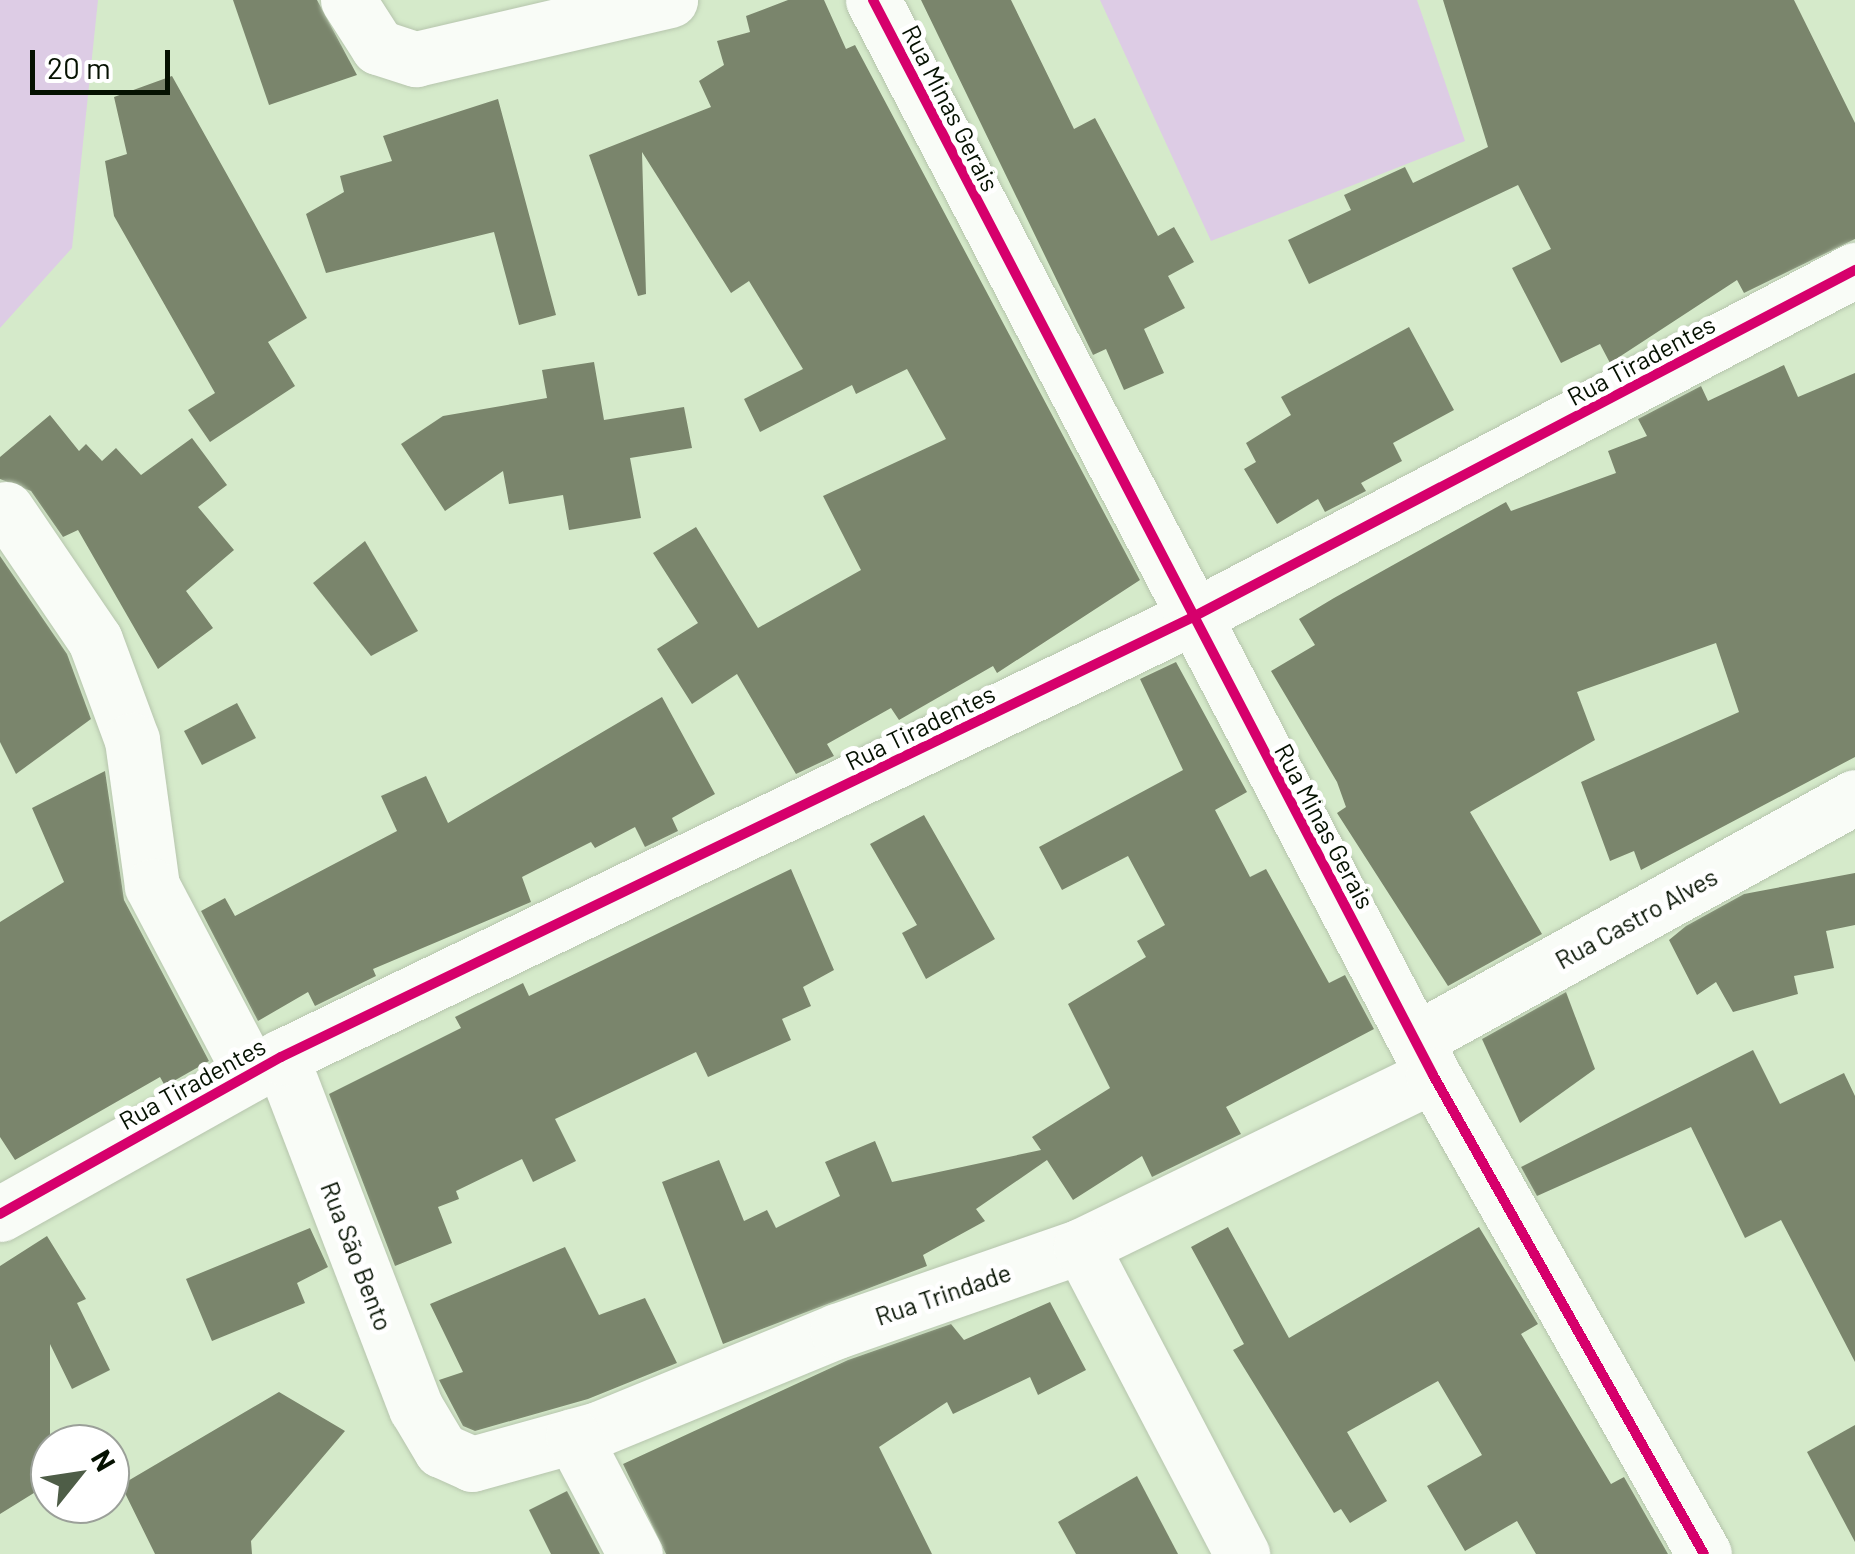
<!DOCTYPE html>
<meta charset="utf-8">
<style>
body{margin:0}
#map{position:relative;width:1855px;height:1554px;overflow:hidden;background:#d5eaca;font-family:Barlow,sans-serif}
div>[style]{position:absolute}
.green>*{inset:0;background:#ddcce5}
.building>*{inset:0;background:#7a856c}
.roads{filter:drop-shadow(0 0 2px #b6c5ad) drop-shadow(0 0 2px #b6c5ad)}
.street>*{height:55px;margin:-27.5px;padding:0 27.5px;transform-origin:27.5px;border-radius:27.5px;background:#f9fcf7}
.secondary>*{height:55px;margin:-27.5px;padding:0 27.5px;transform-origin:27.5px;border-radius:27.5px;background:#f9fcf7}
.cycleway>*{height:10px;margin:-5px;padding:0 5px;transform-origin:5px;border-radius:5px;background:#d6006c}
span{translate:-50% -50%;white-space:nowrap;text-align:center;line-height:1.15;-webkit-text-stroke:10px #fff;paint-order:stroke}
.street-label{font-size:25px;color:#051101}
.north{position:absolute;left:30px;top:1424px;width:100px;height:100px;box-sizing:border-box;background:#fff;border:2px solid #9ba099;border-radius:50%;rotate:60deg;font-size:28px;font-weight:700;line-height:40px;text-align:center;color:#051101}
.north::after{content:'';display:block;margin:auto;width:35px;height:45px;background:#4e5d47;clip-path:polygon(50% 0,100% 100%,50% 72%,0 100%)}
.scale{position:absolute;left:30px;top:50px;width:140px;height:45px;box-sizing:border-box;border:5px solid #051101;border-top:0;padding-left:12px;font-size:30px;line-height:35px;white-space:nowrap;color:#051101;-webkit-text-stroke:8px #fff;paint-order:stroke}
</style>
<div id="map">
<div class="green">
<div style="clip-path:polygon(0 0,98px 0,72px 248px,0 328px)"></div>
<div style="clip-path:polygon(1100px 0,1417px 0,1465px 141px,1211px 241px)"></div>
</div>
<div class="building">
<div style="clip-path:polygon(233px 0,317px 0,357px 75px,269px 105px)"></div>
<div style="clip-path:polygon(788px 0,824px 0,846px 49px,855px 45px,1140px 580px,997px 673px,993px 666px,899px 720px,891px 708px,827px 744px,834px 756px,796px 774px,737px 674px,692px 704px,657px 649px,698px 623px,653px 553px,696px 527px,758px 628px,861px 570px,823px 496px,946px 439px,907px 369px,856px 394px,852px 385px,760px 432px,744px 399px,803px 369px,749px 281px,731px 293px,642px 152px,646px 294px,638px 296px,589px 155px,711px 107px,699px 81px,724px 65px,717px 41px,750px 32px,746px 16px)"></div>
<div style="clip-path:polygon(921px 0,1011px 0,1074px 129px,1095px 118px,1158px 236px,1174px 227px,1194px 262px,1168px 276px,1185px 308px,1144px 329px,1164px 373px,1124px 390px,1106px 349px,1093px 355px)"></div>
<div style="clip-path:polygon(1443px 0,1794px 0,1855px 123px,1855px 239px,1744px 293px,1737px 280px,1610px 363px,1600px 344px,1561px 363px,1512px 268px,1551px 249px,1518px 185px,1309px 284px,1288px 240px,1351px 210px,1344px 195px,1405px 167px,1413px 183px,1488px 147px)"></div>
<div style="clip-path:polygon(172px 76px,307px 318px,268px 342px,295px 386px,210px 442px,188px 410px,215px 393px,114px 216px,105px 161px,127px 154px,114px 97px)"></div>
<div style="clip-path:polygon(498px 99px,556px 315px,519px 325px,494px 232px,326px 273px,306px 214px,344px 192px,340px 176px,392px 161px,383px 136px)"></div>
<div style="clip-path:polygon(1409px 327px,1454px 410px,1393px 443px,1402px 461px,1361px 483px,1366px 491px,1325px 512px,1318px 499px,1277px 524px,1244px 469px,1256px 462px,1246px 443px,1291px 415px,1281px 397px)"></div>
<div style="clip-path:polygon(594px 362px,604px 420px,684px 407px,692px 448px,630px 458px,641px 518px,569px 530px,563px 495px,509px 504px,503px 471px,445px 511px,401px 444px,443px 416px,547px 398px,542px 370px)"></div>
<div style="clip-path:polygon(1784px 365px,1798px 397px,1855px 373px,1855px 757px,1641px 870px,1634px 851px,1610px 861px,1581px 782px,1739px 712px,1716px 643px,1577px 692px,1595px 740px,1470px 812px,1542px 934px,1448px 986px,1337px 813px,1346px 807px,1337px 782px,1271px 671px,1315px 645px,1299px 619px,1334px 598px,1506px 502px,1511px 511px,1616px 473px,1608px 451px,1647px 436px,1638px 419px,1701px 386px,1708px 401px)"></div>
<div style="clip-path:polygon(50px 415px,79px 451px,86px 444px,102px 461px,116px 448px,141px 475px,192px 438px,227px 485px,198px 507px,234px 550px,186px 591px,213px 628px,158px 669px,78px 530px,63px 537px,31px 491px,0 479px,0 457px)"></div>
<div style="clip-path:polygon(365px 541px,418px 631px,371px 656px,313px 583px)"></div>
<div style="clip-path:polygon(0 556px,67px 654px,91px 719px,16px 774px,0 742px)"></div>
<div style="clip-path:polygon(1176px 662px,1247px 792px,1215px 810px,1250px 877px,1266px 869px,1329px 983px,1345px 975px,1374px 1029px,1226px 1107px,1241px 1134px,1152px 1177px,1142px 1156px,1073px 1200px,1047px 1160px,976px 1209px,985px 1221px,923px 1255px,927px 1266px,723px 1344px,662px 1182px,719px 1160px,744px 1221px,767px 1210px,776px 1228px,840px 1196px,825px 1162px,875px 1141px,892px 1182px,1041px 1150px,1032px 1137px,1110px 1088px,1068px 1004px,1146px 957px,1137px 941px,1165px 925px,1128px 856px,1062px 890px,1039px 847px,1183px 770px,1140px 679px)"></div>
<div style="clip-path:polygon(662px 697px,715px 794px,672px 818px,678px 831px,645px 847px,635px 827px,595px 848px,591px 842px,522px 877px,531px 902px,373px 969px,376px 976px,315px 1006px,308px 992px,258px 1021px,201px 911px,225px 898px,235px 916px,397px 831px,381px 796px,426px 776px,448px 823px)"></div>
<div style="clip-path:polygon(237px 703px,256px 738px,202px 765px,184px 731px)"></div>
<div style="clip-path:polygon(105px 771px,124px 900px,209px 1061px,165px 1086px,160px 1077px,15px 1160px,0 1137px,0 922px,64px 882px,32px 808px)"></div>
<div style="clip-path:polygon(924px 815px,995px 939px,926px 979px,902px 933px,917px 925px,870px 844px)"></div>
<div style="clip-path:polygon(791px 869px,834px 970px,803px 987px,811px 1006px,782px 1019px,791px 1040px,708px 1077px,696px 1052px,555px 1119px,576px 1161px,533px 1182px,522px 1159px,456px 1191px,459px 1199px,438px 1207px,452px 1243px,395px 1266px,329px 1094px,461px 1028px,455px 1017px,523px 983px,529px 996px)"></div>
<div style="clip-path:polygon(1855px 873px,1855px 925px,1826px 931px,1834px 968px,1794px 976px,1798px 994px,1733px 1012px,1716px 982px,1697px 995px,1669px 940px,1686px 926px,1744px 894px)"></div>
<div style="clip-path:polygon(1566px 992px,1595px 1069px,1520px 1123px,1482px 1039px)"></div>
<div style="clip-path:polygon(1753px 1050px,1780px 1104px,1844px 1073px,1855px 1096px,1855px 1362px,1781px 1220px,1745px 1238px,1691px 1127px,1537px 1196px,1521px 1167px)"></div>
<div style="clip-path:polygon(1228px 1227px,1289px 1338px,1479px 1227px,1538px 1324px,1521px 1334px,1611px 1484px,1624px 1477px,1668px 1554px,1536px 1554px,1517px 1521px,1465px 1551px,1427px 1486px,1482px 1455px,1438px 1381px,1347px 1432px,1387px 1501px,1350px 1523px,1341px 1509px,1334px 1513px,1233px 1350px,1244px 1344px,1191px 1247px)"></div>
<div style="clip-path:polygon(310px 1228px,328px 1267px,297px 1283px,305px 1303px,212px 1341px,186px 1279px)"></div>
<div style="clip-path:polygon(47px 1236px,86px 1299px,77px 1303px,110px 1370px,72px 1389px,50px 1344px,50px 1483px,0 1514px,0 1266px)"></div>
<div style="clip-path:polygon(565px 1247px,599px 1315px,645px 1298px,677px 1363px,588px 1399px,475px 1431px,463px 1426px,439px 1380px,463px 1372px,430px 1304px)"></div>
<div style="clip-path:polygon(1050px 1302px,1086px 1370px,1038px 1395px,1030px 1377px,953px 1414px,947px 1402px,879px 1447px,932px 1554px,666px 1554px,623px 1464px,848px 1360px,951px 1324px,964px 1340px)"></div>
<div style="clip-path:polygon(279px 1392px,345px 1431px,251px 1541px,252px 1554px,155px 1554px,121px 1485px)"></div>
<div style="clip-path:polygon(1855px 1425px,1855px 1542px,1807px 1452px)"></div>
<div style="clip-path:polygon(1137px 1476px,1178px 1554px,1076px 1554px,1058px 1522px)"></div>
<div style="clip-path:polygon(567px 1491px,600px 1554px,551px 1554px,529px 1510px)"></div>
</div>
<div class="roads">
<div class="street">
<div style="left:6px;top:509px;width:158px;rotate:55.8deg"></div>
<div style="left:95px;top:640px;width:107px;rotate:69.7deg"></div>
<div style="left:132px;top:740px;width:147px;rotate:82.2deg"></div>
<div style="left:152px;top:886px;width:212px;rotate:62.2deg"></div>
<div style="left:1417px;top:1039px;width:500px;rotate:-28.92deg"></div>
<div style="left:281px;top:1057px;width:376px;rotate:69deg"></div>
<div style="left:416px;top:1408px;width:49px;rotate:59.2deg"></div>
<div style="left:441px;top:1450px;width:34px;rotate:24deg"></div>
<div style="left:472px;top:1464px;width:131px;rotate:-15.5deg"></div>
<div style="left:598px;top:1429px;width:258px;rotate:-22.3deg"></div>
<div style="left:837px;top:1331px;width:258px;rotate:-19.2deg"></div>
<div style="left:1081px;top:1246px;width:391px;rotate:-25.9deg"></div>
<div style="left:0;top:1214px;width:322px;rotate:-29.2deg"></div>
<div style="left:281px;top:1057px;width:1010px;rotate:-25.75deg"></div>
<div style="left:1191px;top:618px;width:750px;rotate:-27.66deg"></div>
<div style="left:1081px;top:1246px;width:348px;rotate:62.4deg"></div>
<div style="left:573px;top:1436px;width:133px;rotate:62.3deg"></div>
</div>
<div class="secondary">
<div style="left:348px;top:0;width:56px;rotate:57.4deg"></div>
<div style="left:378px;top:47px;width:40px;rotate:18deg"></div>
<div style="left:416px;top:59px;width:261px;rotate:-13.1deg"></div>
<div style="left:873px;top:0;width:1212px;rotate:62.48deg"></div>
<div style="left:1433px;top:1075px;width:550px;rotate:60.5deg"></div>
</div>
</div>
<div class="cycleway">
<div style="left:873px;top:0;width:1212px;rotate:62.48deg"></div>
<div style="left:1433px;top:1075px;width:550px;rotate:60.5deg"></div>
<div style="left:0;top:1214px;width:322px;rotate:-29.2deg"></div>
<div style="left:281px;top:1057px;width:1010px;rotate:-25.75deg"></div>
<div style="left:1191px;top:618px;width:750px;rotate:-27.66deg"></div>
</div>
<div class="street-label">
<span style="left:951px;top:108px;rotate:63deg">Rua Minas Gerais</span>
<span style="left:1641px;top:360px;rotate:-28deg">Rua Tiradentes</span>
<span style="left:920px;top:727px;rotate:-26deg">Rua Tiradentes</span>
<span style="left:1325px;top:826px;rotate:62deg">Rua Minas Gerais</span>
<span style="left:1636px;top:918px;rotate:-29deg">Rua Castro Alves</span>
<span style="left:192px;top:1083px;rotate:-29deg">Rua Tiradentes</span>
<span style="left:357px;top:1256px;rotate:69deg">Rua São Bento</span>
<span style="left:943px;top:1294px;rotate:-19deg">Rua Trindade</span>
</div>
<div class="north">N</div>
<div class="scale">20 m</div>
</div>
